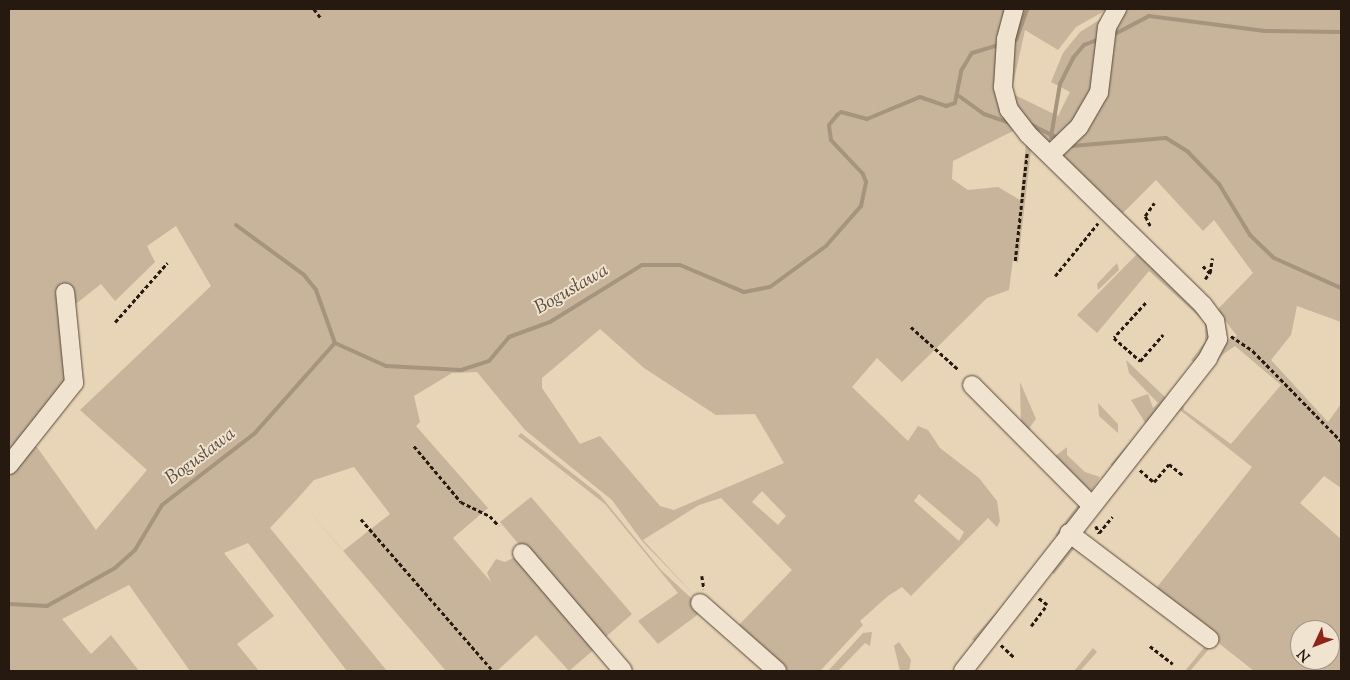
<!DOCTYPE html>
<meta charset="utf-8">
<style>
body{margin:0}
#map{position:relative;width:1350px;height:680px;overflow:hidden;background:#e8d4b6;font-family:"Sorts Mill Goudy",serif}
div>[style]{position:absolute}
.green>*{inset:0;background:#c7b49a}
.stream>*{height:4px;margin:-2px;padding:0 2px;transform-origin:2px;border-radius:2px;background:#a6947e}
.path>*{height:2.5px;margin-top:-1.25px;transform-origin:0;background:repeating-linear-gradient(90deg,#251910 0 4px,transparent 0 6.5px)}
.roads{filter:drop-shadow(0 0 1px #56483a) drop-shadow(0 0 1px #56483a)}
.minor>*{height:18px;margin:-9px;padding:0 9px;transform-origin:9px;border-radius:9px;background:#f0e3d0}
span{translate:-50% -50%;white-space:nowrap;text-align:center;line-height:1.15;-webkit-text-stroke:4px #f0e3d0;paint-order:stroke}
.water-label{font-size:19px;color:#594a3c;font-style:italic}
.frame{position:absolute;inset:0;border:10px solid #251910;pointer-events:none}
.north{position:absolute;left:1290px;top:620px;width:50px;height:50px;box-sizing:border-box;background:#f0e3d0;border:1px solid #9f9283;border-radius:50%;rotate:227deg;font-size:14px;font-weight:700;line-height:20px;text-align:center;color:#251910}
.north::after{content:'';display:block;margin:auto;width:18px;height:22px;background:#8f2418;clip-path:polygon(50% 0,100% 100%,50% 72%,0 100%)}
</style>
<div id="map">
<div class="green">
<div style="clip-path:polygon(evenodd,9px 9px,1007px 9px,1000px 61px,1017px 129px,953px 161px,952px 179px,968px 190px,998px 187px,1020px 200px,1026px 144px,1051px 162px,1031px 150px,1018px 263px,1013px 259px,1009px 290px,987px 298px,902px 382px,877px 358px,852px 387px,908px 441px,918px 426px,928px 430px,940px 448px,979px 478px,997px 501px,1000px 521px,997px 527px,988px 518px,911px 596px,902px 587px,888px 596px,860px 621px,863px 625px,820px 671px,779px 671px,724px 620px,725px 612px,724px 619px,735px 629px,792px 570px,721px 498px,699px 505px,643px 540px,696px 597px,642px 541px,612px 500px,525px 430px,477px 372px,452px 373px,414px 396px,420px 422px,416px 426px,488px 508px,453px 538px,491px 582px,487px 573px,496px 559px,505px 562px,519px 555px,597px 647px,569px 671px,536px 635px,497px 671px,446px 671px,298px 498px,270px 528px,387px 671px,347px 671px,248px 543px,224px 553px,274px 616px,237px 644px,259px 671px,190px 671px,129px 585px,62px 619px,91px 654px,111px 635px,139px 671px,9px 671px,9px 9px,176px 226px,211px 286px,80px 410px,147px 470px,96px 530px,34px 443px,71px 375px,72px 307px,101px 284px,115px 301px,155px 262px,147px 246px,176px 226px,9px 9px,600px 329px,644px 368px,716px 415px,755px 414px,784px 463px,674px 510px,660px 506px,600px 436px,580px 444px,542px 388px,542px 378px,600px 329px,9px 9px,354px 467px,390px 514px,343px 551px,298px 498px,314px 480px,354px 467px,9px 9px,762px 491px,786px 516px,778px 525px,752px 502px,762px 491px,9px 9px,919px 494px,964px 532px,959px 541px,914px 501px,919px 494px)"></div>
<div style="clip-path:polygon(1020px 9px,1108px 9px,1076px 27px,1058px 50px,1025px 30px,1011px 93px,1058px 116px,1070px 92px,1051px 82px,1063px 53px,1080px 32px,1109px 14px,1101px 77px,1060px 143px,1048px 143px,1010px 102px,1006px 85px)"></div>
<div style="clip-path:polygon(evenodd,1123px 9px,1341px 9px,1341px 322px,1297px 306px,1291px 335px,1271px 360px,1328px 422px,1341px 404px,1341px 488px,1324px 476px,1300px 503px,1341px 539px,1341px 671px,1254px 671px,1216px 641px,1190px 671px,1185px 671px,1206px 645px,1154px 591px,1252px 467px,1180px 410px,1171px 420px,1167px 415px,1225px 341px,1237px 336px,1217px 310px,1253px 273px,1214px 220px,1203px 231px,1156px 180px,1123px 213px,1156px 247px,1068px 165px,1063px 154px,1081px 129px,1110px 34px,1123px 9px,1235px 346px,1281px 385px,1231px 444px,1184px 410px,1183px 404px,1222px 355px,1235px 346px,1123px 9px,1300px 630px,1330px 630px,1330px 660px,1300px 660px,1300px 630px)"></div>
<div style="clip-path:polygon(1139px 252px,1198px 307px,1215px 330px,1198px 365px,1191px 360px,1205px 342px,1205px 322px,1149px 271px,1097px 333px,1077px 315px)"></div>
<div style="clip-path:polygon(1117px 263px,1119px 270px,1098px 290px,1097px 284px)"></div>
<div style="clip-path:polygon(1126px 360px,1167px 399px,1117px 466px,1110px 465px,1146px 424px,1131px 400px,1148px 394px,1153px 408px,1158px 403px,1129px 373px)"></div>
<div style="clip-path:polygon(1020px 382px,1036px 419px,1030px 427px,1031px 435px,1053px 458px,1067px 447px,1067px 455px,1085px 472px,1100px 477px,1092px 490px,1088px 491px,1021px 427px)"></div>
<div style="clip-path:polygon(1098px 403px,1118px 424px,1118px 433px,1099px 416px)"></div>
<div style="clip-path:polygon(521px 433px,600px 495px,661px 570px,704px 610px,658px 644px,638px 621px,678px 593px,605px 504px,518px 436px)"></div>
<div style="clip-path:polygon(531px 497px,632px 614px,601px 641px,500px 522px)"></div>
<div style="clip-path:polygon(1080px 502px,1082px 505px,1060px 538px,1055px 535px)"></div>
<div style="clip-path:polygon(1068px 540px,1080px 547px,1074px 549px,1054px 574px,1046px 567px)"></div>
<div style="clip-path:polygon(1014px 593px,978px 644px,972px 639px)"></div>
<div style="clip-path:polygon(872px 632px,870px 646px,865px 643px,839px 670px,828px 671px,863px 633px)"></div>
<div style="clip-path:polygon(899px 642px,911px 660px,909px 671px,900px 671px,894px 646px)"></div>
<div style="clip-path:polygon(1093px 648px,1097px 652px,1080px 671px,1074px 671px)"></div>
</div>
<div class="stream">
<div style="left:1113px;top:35px;width:41px;rotate:-27.8deg"></div>
<div style="left:1149px;top:16px;width:117px;rotate:7.4deg"></div>
<div style="left:1265px;top:31px;width:76px;rotate:0.8deg"></div>
<div style="left:1016px;top:40px;width:33px;rotate:-70deg"></div>
<div style="left:959px;top:96px;width:31px;rotate:36deg"></div>
<div style="left:984px;top:114px;width:28px;rotate:19deg"></div>
<div style="left:1028px;top:123px;width:36px;rotate:27deg"></div>
<div style="left:1051px;top:137px;width:54px;rotate:-80.4deg"></div>
<div style="left:1060px;top:84px;width:29px;rotate:-63deg"></div>
<div style="left:1073px;top:58px;width:17px;rotate:-50deg"></div>
<div style="left:1084px;top:45px;width:17px;rotate:-21deg"></div>
<div style="left:1072px;top:146px;width:94px;rotate:-4.9deg"></div>
<div style="left:1166px;top:138px;width:26px;rotate:32deg"></div>
<div style="left:1188px;top:152px;width:45px;rotate:45.9deg"></div>
<div style="left:1219px;top:184px;width:60px;rotate:58.7deg"></div>
<div style="left:1250px;top:235px;width:33px;rotate:44deg"></div>
<div style="left:1274px;top:258px;width:73px;rotate:24.1deg"></div>
<div style="left:236px;top:225px;width:84px;rotate:36.3deg"></div>
<div style="left:304px;top:275px;width:19px;rotate:51deg"></div>
<div style="left:316px;top:290px;width:56px;rotate:70.3deg"></div>
<div style="left:9px;top:604px;width:38px;rotate:3deg"></div>
<div style="left:47px;top:606px;width:78px;rotate:-29.2deg"></div>
<div style="left:115px;top:568px;width:27px;rotate:-42deg"></div>
<div style="left:135px;top:550px;width:52px;rotate:-59deg"></div>
<div style="left:162px;top:505px;width:118px;rotate:-37.7deg"></div>
<div style="left:255px;top:433px;width:120px;rotate:-48.4deg"></div>
<div style="left:335px;top:343px;width:56px;rotate:24.3deg"></div>
<div style="left:386px;top:366px;width:75px;rotate:3.1deg"></div>
<div style="left:461px;top:370px;width:29px;rotate:-18deg"></div>
<div style="left:489px;top:361px;width:31px;rotate:-50deg"></div>
<div style="left:509px;top:337px;width:44px;rotate:-20.1deg"></div>
<div style="left:550px;top:322px;width:108px;rotate:-31.8deg"></div>
<div style="left:642px;top:265px;width:38px"></div>
<div style="left:680px;top:265px;width:69px;rotate:22.9deg"></div>
<div style="left:744px;top:292px;width:26px;rotate:-11deg"></div>
<div style="left:770px;top:287px;width:69px;rotate:-36.2deg"></div>
<div style="left:826px;top:246px;width:53px;rotate:-48.8deg"></div>
<div style="left:861px;top:206px;width:25px;rotate:-78deg"></div>
<div style="left:866px;top:182px;width:9px;rotate:-111deg"></div>
<div style="left:863px;top:174px;width:47px;rotate:-133.3deg"></div>
<div style="left:831px;top:140px;width:15px;rotate:-98deg"></div>
<div style="left:829px;top:125px;width:13px;rotate:-51deg"></div>
<div style="left:837px;top:115px;width:5px;rotate:-37deg"></div>
<div style="left:841px;top:112px;width:27px;rotate:15deg"></div>
<div style="left:867px;top:119px;width:57px;rotate:-22.5deg"></div>
<div style="left:920px;top:97px;width:28px;rotate:19deg"></div>
<div style="left:946px;top:106px;width:9px;rotate:-18deg"></div>
<div style="left:955px;top:103px;width:33px;rotate:-79deg"></div>
<div style="left:961px;top:71px;width:21px;rotate:-59deg"></div>
<div style="left:972px;top:53px;width:28px;rotate:-17deg"></div>
</div>
<div class="path">
<div style="left:314px;top:9px;width:11px;rotate:52deg"></div>
<div style="left:1150px;top:226px;width:11px;rotate:-117deg"></div>
<div style="left:1145px;top:216px;width:16px;rotate:-55deg"></div>
<div style="left:1015px;top:261px;width:109px;rotate:-83.7deg"></div>
<div style="left:1203px;top:266px;width:10px;rotate:45deg"></div>
<div style="left:1210px;top:273px;width:15px;rotate:-82deg"></div>
<div style="left:1055px;top:276px;width:68px;rotate:-50.9deg"></div>
<div style="left:1205px;top:279px;width:9px;rotate:-54deg"></div>
<div style="left:1146px;top:303px;width:47px;rotate:132.4deg"></div>
<div style="left:1114px;top:338px;width:35px;rotate:41deg"></div>
<div style="left:1140px;top:361px;width:35px;rotate:-49deg"></div>
<div style="left:115px;top:322px;width:79px;rotate:-48.6deg"></div>
<div style="left:911px;top:327px;width:64px;rotate:41.9deg"></div>
<div style="left:1231px;top:336px;width:27px;rotate:34deg"></div>
<div style="left:1253px;top:351px;width:126px;rotate:45.6deg"></div>
<div style="left:414px;top:446px;width:73px;rotate:50deg"></div>
<div style="left:461px;top:502px;width:32px;rotate:26deg"></div>
<div style="left:490px;top:516px;width:13px;rotate:48deg"></div>
<div style="left:1140px;top:470px;width:18px;rotate:41deg"></div>
<div style="left:1154px;top:482px;width:23px;rotate:-50deg"></div>
<div style="left:1169px;top:464px;width:19px;rotate:39deg"></div>
<div style="left:361px;top:519px;width:201px;rotate:49deg"></div>
<div style="left:1096px;top:526px;width:8px;rotate:67deg"></div>
<div style="left:1099px;top:533px;width:21px;rotate:-51deg"></div>
<div style="left:702px;top:576px;width:13px;rotate:81deg"></div>
<div style="left:1031px;top:626px;width:26px;rotate:-53deg"></div>
<div style="left:1047px;top:605px;width:11px;rotate:-142deg"></div>
<div style="left:1001px;top:645px;width:19px;rotate:43deg"></div>
<div style="left:1150px;top:646px;width:29px;rotate:38deg"></div>
</div>
<div class="roads">
<div class="minor">
<div style="left:1052px;top:153px;width:37px;rotate:-44deg"></div>
<div style="left:1079px;top:127px;width:39px;rotate:-60deg"></div>
<div style="left:1099px;top:93px;width:66px;rotate:-83.1deg"></div>
<div style="left:1107px;top:27px;width:21px;rotate:-61deg"></div>
<div style="left:972px;top:385px;width:168px;rotate:45.2deg"></div>
<div style="left:9px;top:465px;width:105px;rotate:-51.6deg"></div>
<div style="left:74px;top:383px;width:91px;rotate:-95.6deg"></div>
<div style="left:1069px;top:533px;width:176px;rotate:37.1deg"></div>
<div style="left:522px;top:553px;width:155px;rotate:49.4deg"></div>
<div style="left:700px;top:603px;width:103px;rotate:41.4deg"></div>
<div style="left:963px;top:671px;width:397px;rotate:-51.9deg"></div>
<div style="left:1208px;top:358px;width:21px;rotate:-62deg"></div>
<div style="left:1218px;top:339px;width:18px;rotate:-99deg"></div>
<div style="left:1215px;top:321px;width:20px;rotate:-127deg"></div>
<div style="left:1203px;top:305px;width:245px;rotate:-135.7deg"></div>
<div style="left:1028px;top:134px;width:31px;rotate:-128deg"></div>
<div style="left:1009px;top:110px;width:24px;rotate:-105deg"></div>
<div style="left:1003px;top:87px;width:48px;rotate:-86.4deg"></div>
<div style="left:1006px;top:39px;width:31px;rotate:-75deg"></div>
</div>
</div>
<div class="water-label">
<span style="left:572px;top:290px;rotate:-30deg">Bogusława</span>
<span style="left:201px;top:457px;rotate:-37deg">Bogusława</span>
</div>
<div class="frame"></div>
<div class="north">N</div>
</div>
